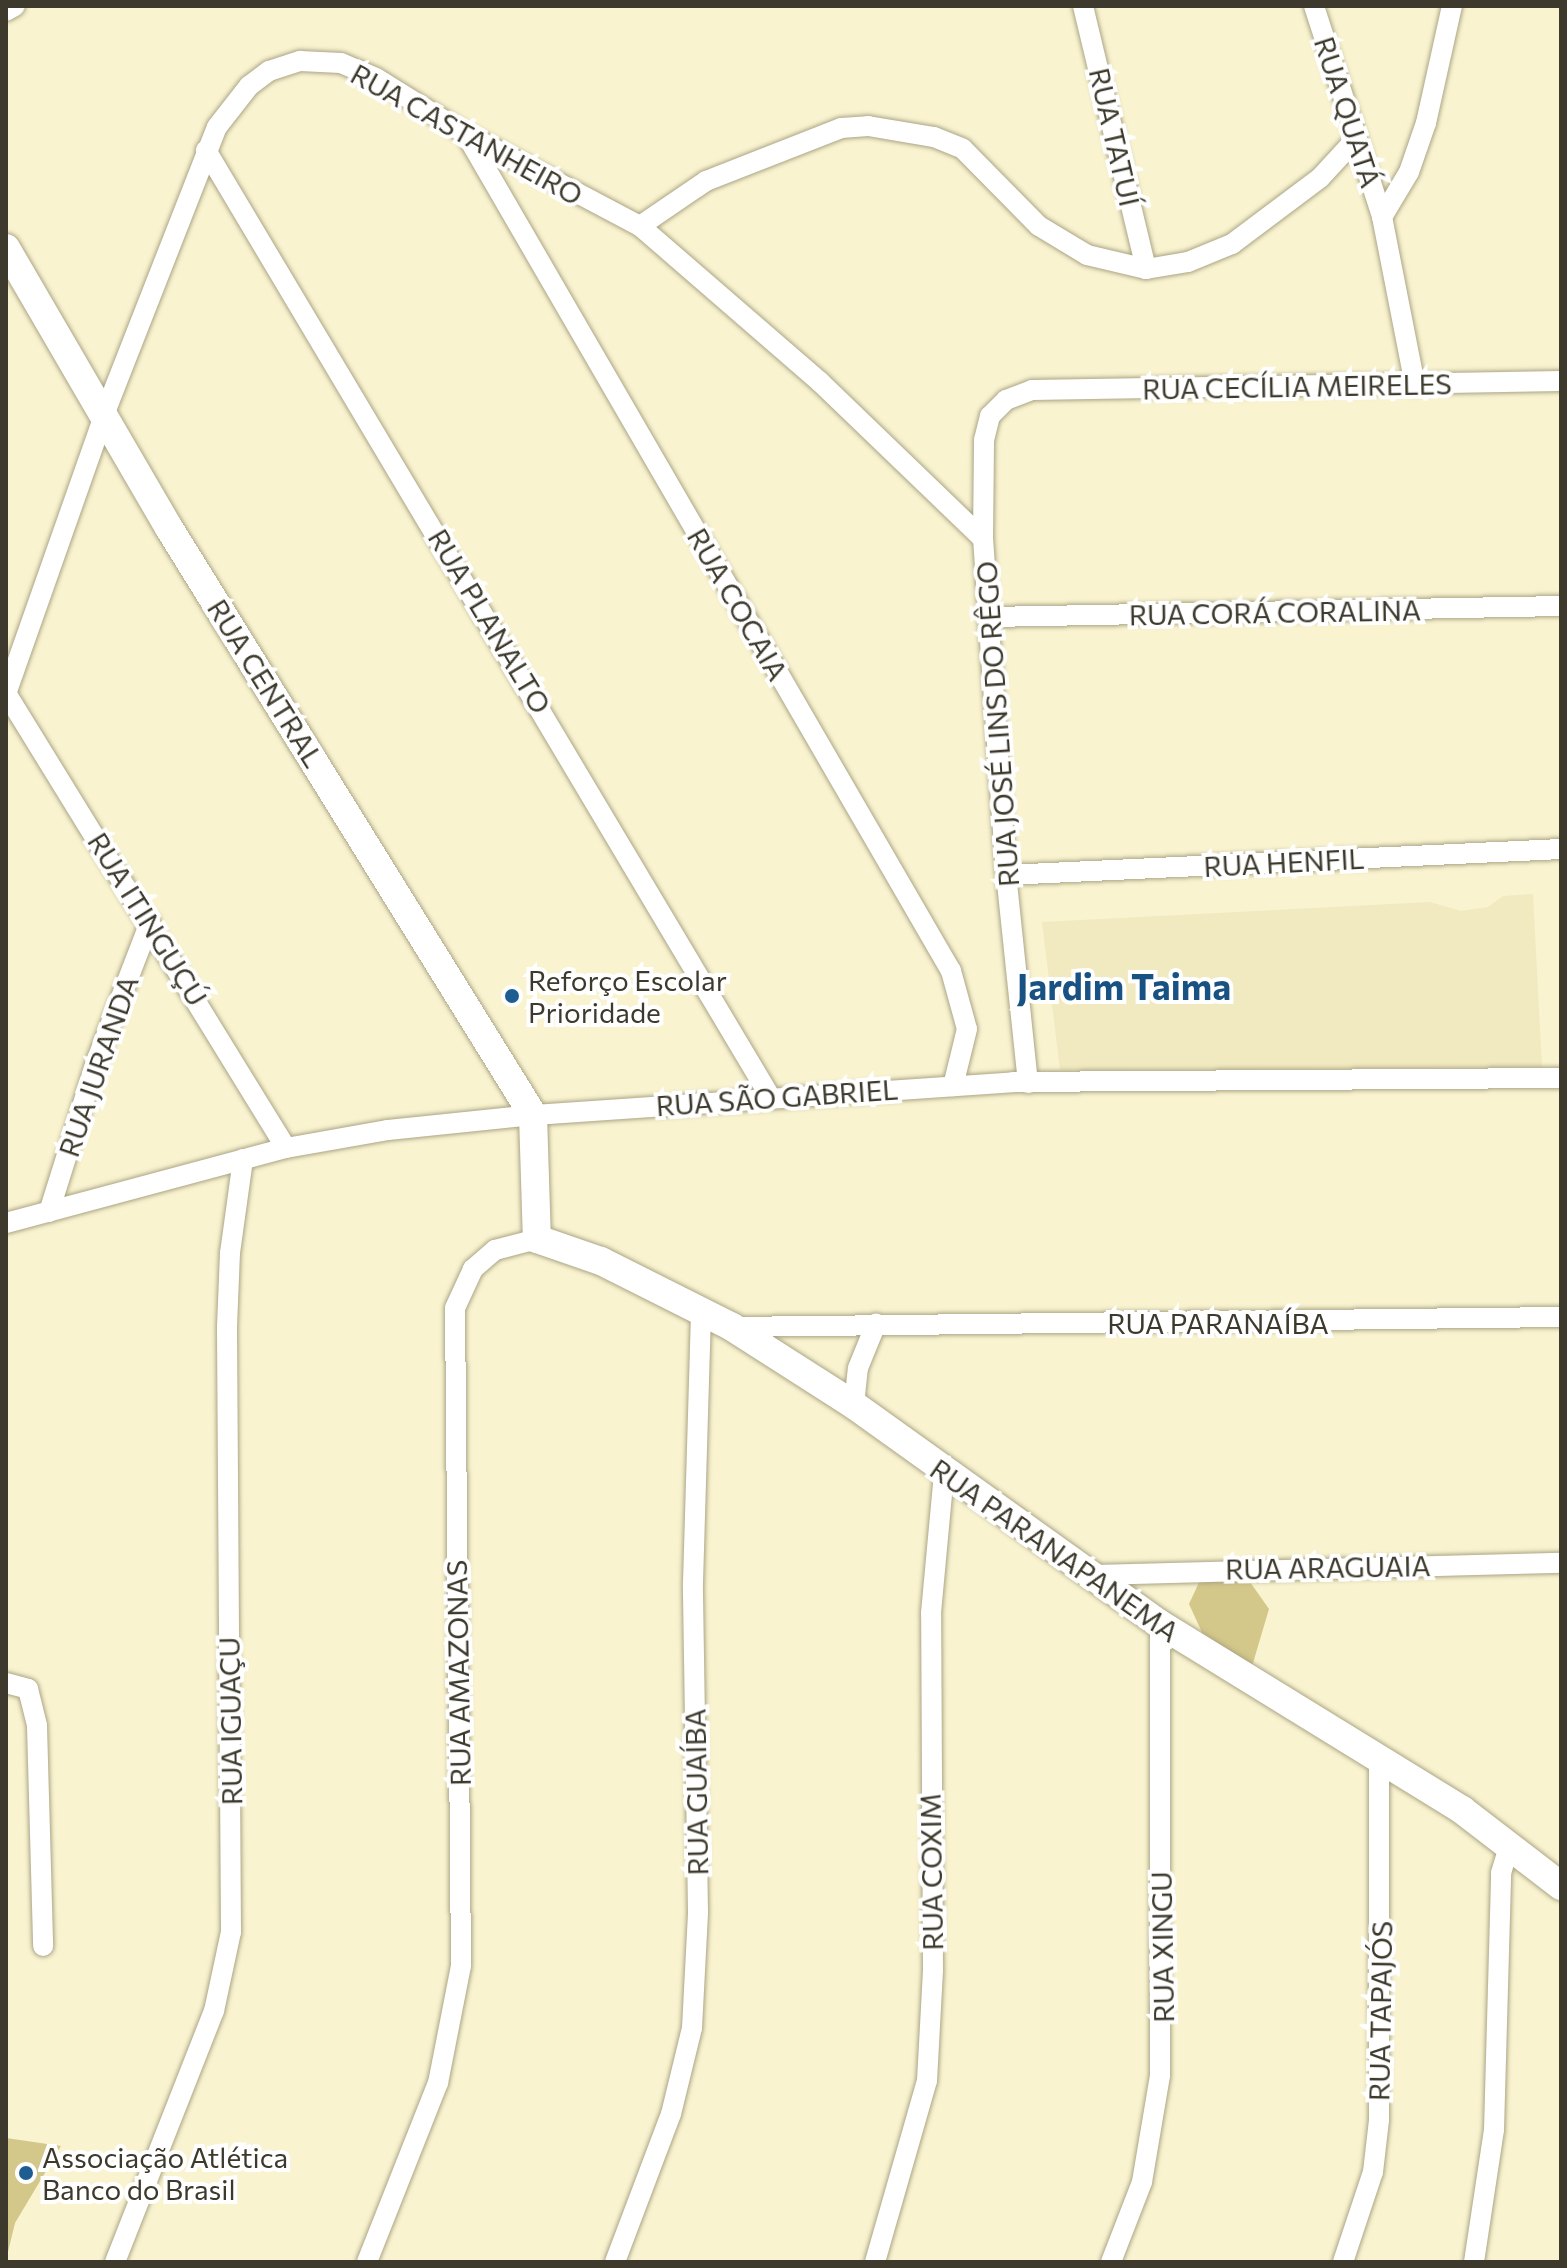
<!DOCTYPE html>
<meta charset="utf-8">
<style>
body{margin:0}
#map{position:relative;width:1567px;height:2268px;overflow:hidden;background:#f9f3d0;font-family:Commissioner,sans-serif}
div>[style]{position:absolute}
.built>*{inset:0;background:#f1e9bf}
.green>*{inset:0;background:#d3c789}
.roads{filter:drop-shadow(0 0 2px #aba585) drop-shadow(0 0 2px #aba585)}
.street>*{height:20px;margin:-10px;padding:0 10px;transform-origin:10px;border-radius:10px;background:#fff}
.secondary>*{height:28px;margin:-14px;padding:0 14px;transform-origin:14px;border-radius:14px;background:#fff}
.dots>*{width:22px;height:22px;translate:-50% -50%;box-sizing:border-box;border:4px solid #fff;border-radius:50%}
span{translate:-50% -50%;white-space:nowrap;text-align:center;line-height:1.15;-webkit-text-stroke:8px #fff;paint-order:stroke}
.street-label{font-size:28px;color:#3d3a2d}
.poi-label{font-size:28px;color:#3d3a2d}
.left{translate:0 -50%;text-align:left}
.district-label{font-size:36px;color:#185283;font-weight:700}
.frame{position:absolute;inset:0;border:8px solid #3d3a2d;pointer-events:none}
</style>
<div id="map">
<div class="built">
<div style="clip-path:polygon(1533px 894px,1542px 1067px,1060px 1070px,1042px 922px,1430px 902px,1461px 911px,1488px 907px,1503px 896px)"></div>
</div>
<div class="green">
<div style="clip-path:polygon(1203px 1574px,1250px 1582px,1269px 1609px,1250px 1673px,1205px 1639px,1189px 1604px)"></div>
<div style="clip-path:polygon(6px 2138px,61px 2146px,15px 2223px,6px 2260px)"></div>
</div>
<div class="roads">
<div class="street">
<div style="left:1083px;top:6px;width:270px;rotate:76.5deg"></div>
<div style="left:1314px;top:6px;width:222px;rotate:72.1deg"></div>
<div style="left:6px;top:11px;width:10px;rotate:-29deg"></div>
<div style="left:467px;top:136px;width:965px;rotate:59.9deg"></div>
<div style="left:951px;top:971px;width:60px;rotate:74.6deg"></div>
<div style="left:967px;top:1029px;width:59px;rotate:103.8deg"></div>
<div style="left:206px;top:150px;width:1100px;rotate:59.21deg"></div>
<div style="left:640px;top:226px;width:80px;rotate:-34.3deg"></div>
<div style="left:706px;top:181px;width:145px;rotate:-21.4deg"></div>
<div style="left:841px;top:128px;width:27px;rotate:-4deg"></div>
<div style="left:868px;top:126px;width:67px;rotate:9.5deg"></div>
<div style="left:934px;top:137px;width:31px;rotate:22deg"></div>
<div style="left:963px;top:149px;width:108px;rotate:45.4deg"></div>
<div style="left:1039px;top:226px;width:56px;rotate:31.1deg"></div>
<div style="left:1087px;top:255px;width:61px;rotate:13.3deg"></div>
<div style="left:1146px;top:269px;width:43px;rotate:-9.5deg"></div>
<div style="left:1188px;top:262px;width:48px;rotate:-22.2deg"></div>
<div style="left:1232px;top:244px;width:110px;rotate:-36.9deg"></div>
<div style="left:1320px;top:178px;width:50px;rotate:-47.4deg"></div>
<div style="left:1415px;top:385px;width:171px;rotate:-101.1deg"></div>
<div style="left:1382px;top:217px;width:52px;rotate:-59deg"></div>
<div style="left:1409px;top:172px;width:52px;rotate:-70.9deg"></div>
<div style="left:1426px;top:123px;width:120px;rotate:-77.5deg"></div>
<div style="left:989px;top:617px;width:572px;rotate:-1.1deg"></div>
<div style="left:6px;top:693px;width:534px;rotate:58.39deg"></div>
<div style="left:6px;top:694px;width:296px;rotate:-70.6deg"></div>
<div style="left:104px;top:415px;width:309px;rotate:-68.6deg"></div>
<div style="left:217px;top:127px;width:52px;rotate:-52deg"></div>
<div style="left:249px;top:86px;width:25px;rotate:-37deg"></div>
<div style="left:269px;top:71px;width:33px;rotate:-18deg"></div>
<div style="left:300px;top:61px;width:41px;rotate:2.8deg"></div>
<div style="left:341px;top:63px;width:38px;rotate:23deg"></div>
<div style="left:376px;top:78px;width:106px;rotate:31.9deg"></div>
<div style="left:466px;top:134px;width:197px;rotate:27.9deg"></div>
<div style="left:640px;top:226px;width:238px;rotate:40.9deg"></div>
<div style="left:820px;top:382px;width:226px;rotate:43.9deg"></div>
<div style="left:1006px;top:875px;width:556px;rotate:-2.68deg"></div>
<div style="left:1028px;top:1083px;width:209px;rotate:-96deg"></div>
<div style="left:1006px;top:875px;width:337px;rotate:-93.9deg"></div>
<div style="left:983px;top:539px;width:99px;rotate:-89.4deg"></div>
<div style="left:984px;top:440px;width:25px;rotate:-76deg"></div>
<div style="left:990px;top:416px;width:23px;rotate:-45deg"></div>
<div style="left:1006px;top:400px;width:28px;rotate:-21deg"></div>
<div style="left:1032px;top:390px;width:529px;rotate:-0.97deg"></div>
<div style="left:49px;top:1212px;width:157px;rotate:-72.6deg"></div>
<div style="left:96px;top:1062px;width:150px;rotate:-68.9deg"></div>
<div style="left:6px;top:1223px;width:290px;rotate:-15deg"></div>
<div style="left:286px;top:1148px;width:104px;rotate:-10deg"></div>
<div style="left:388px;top:1130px;width:146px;rotate:-5.9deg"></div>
<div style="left:533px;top:1115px;width:481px;rotate:-3.9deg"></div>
<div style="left:1013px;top:1082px;width:548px;rotate:-0.42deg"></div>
<div style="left:732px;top:1327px;width:829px;rotate:-0.69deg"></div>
<div style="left:854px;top:1405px;width:37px;rotate:-84deg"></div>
<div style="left:858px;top:1368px;width:48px;rotate:-67.8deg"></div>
<div style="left:1095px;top:1575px;width:466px;rotate:-1.5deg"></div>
<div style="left:6px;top:1683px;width:23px;rotate:15deg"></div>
<div style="left:28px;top:1689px;width:38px;rotate:76deg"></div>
<div style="left:37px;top:1726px;width:220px;rotate:88.4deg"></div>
<div style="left:115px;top:2262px;width:270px;rotate:-68.5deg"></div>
<div style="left:214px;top:2011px;width:81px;rotate:-77.9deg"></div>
<div style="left:231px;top:1932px;width:605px;rotate:-90.38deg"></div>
<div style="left:227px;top:1327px;width:74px;rotate:-87.7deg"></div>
<div style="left:230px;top:1253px;width:95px;rotate:-82.1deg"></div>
<div style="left:367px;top:2262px;width:193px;rotate:-68.4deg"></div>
<div style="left:438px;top:2083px;width:119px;rotate:-78.9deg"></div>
<div style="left:461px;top:1966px;width:658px;rotate:-90.52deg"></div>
<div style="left:455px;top:1308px;width:43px;rotate:-65.2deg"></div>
<div style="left:473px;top:1269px;width:29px;rotate:-41deg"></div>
<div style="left:495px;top:1250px;width:43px;rotate:-14.7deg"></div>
<div style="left:615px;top:2262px;width:158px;rotate:-69.3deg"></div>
<div style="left:671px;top:2114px;width:89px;rotate:-76.3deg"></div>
<div style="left:692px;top:2028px;width:116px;rotate:-87deg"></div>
<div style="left:698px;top:1912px;width:329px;rotate:-90.9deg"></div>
<div style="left:693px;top:1583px;width:274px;rotate:-88.3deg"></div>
<div style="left:875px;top:2262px;width:188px;rotate:-74deg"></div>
<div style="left:927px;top:2081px;width:110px;rotate:-86.9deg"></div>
<div style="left:933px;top:1971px;width:358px;rotate:-90.3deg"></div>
<div style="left:931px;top:1613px;width:140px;rotate:-84.7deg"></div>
<div style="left:1111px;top:2262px;width:86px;rotate:-68.8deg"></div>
<div style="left:1142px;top:2182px;width:108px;rotate:-80.4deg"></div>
<div style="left:1160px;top:2076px;width:452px;rotate:-90deg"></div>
<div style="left:1343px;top:2262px;width:95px;rotate:-71.6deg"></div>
<div style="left:1373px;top:2172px;width:52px;rotate:-83.4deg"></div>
<div style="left:1379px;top:2120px;width:364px;rotate:-90deg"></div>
<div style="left:1474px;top:2262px;width:134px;rotate:-81.4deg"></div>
<div style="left:1494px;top:2130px;width:257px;rotate:-88.4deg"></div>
<div style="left:1501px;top:1873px;width:31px;rotate:-73deg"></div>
</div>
<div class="secondary">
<div style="left:6px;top:248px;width:324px;rotate:59.8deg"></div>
<div style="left:169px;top:528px;width:691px;rotate:58.2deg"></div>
<div style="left:533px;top:1115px;width:124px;rotate:88.2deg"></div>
<div style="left:537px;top:1239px;width:68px;rotate:19deg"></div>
<div style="left:601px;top:1261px;width:147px;rotate:26.7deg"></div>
<div style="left:732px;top:1327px;width:145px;rotate:32.6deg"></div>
<div style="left:854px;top:1405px;width:376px;rotate:35.6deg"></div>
<div style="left:1160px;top:1624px;width:355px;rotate:31.6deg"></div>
<div style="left:1462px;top:1810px;width:125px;rotate:37.5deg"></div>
</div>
</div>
<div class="dots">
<div style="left:512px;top:996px;background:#1d5d92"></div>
<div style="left:26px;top:2173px;background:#1d5d92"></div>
</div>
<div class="street-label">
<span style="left:1348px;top:112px;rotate:72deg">RUA QUATÁ</span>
<span style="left:467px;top:134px;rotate:29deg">RUA CASTANHEIRO</span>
<span style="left:1115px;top:137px;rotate:77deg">RUA TATUÍ</span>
<span style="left:1297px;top:386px;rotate:-1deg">RUA CECÍLIA MEIRELES</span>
<span style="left:738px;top:604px;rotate:60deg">RUA COCAIA</span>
<span style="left:1275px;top:612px;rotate:-1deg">RUA CORÁ CORALINA</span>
<span style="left:490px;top:621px;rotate:59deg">RUA PLANALTO</span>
<span style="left:266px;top:683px;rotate:58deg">RUA CENTRAL</span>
<span style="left:997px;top:724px;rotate:-94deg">RUA JOSÉ LINS DO RÊGO</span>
<span style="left:1284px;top:862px;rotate:-3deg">RUA HENFIL</span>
<span style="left:148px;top:919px;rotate:58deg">RUA ITINGUÇÚ</span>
<span style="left:98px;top:1066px;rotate:-71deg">RUA JURANDA</span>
<span style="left:777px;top:1097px;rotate:-4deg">RUA SÃO GABRIEL</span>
<span style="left:1218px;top:1323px">RUA PARANAÍBA</span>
<span style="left:1055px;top:1550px;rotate:35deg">RUA PARANAPANEMA</span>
<span style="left:1328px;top:1567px;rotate:-1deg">RUA ARAGUAIA</span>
<span style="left:458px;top:1673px;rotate:-91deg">RUA AMAZONAS</span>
<span style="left:230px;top:1721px;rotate:-91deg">RUA IGUAÇU</span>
<span style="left:696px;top:1792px;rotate:-91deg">RUA GUAÍBA</span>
<span style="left:931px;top:1872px;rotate:-91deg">RUA COXIM</span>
<span style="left:1162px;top:1947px;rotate:-91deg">RUA XINGU</span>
<span style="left:1380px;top:2011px;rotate:-89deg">RUA TAPAJÓS</span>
</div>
<div class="poi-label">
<span class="left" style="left:528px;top:996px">Reforço Escolar<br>Prioridade</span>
<span class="left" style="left:42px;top:2173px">Associação Atlética<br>Banco do Brasil</span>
</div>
<div class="district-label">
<span style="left:1124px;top:986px">Jardim Taima</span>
</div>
<div class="frame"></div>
</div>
